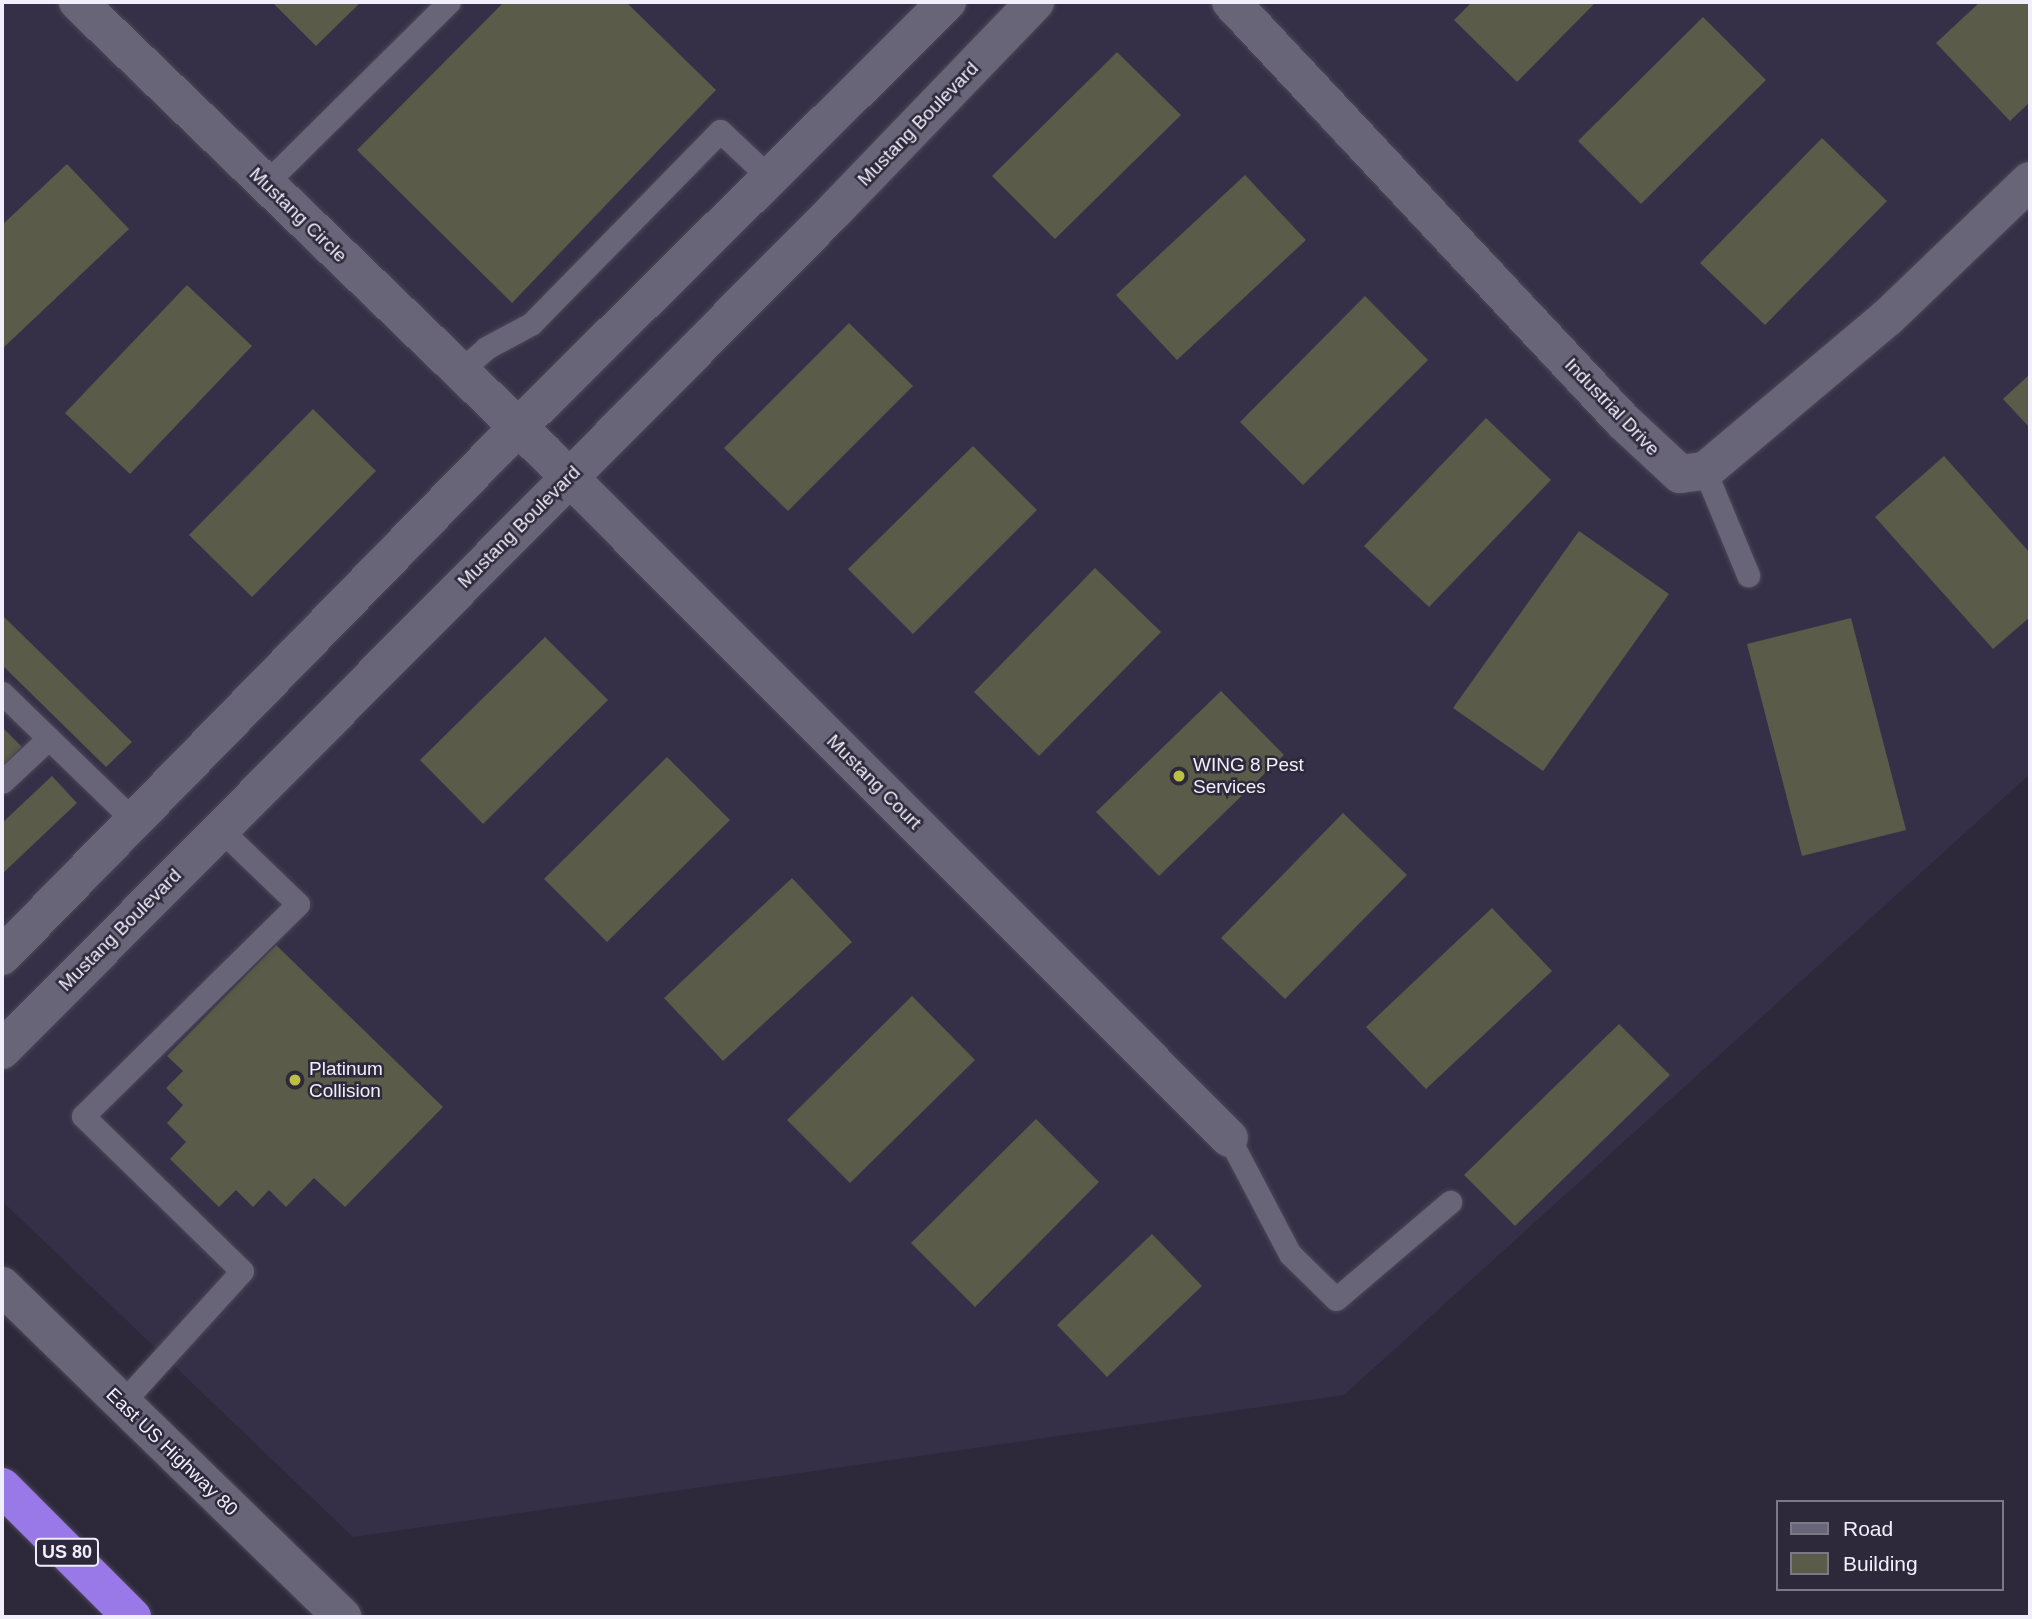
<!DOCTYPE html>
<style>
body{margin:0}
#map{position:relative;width:2032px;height:1619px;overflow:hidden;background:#2d293a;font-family:Helvetica,sans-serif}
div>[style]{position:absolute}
.built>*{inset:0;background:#353047}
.building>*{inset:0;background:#5a5b48}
.roads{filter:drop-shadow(0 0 2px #4a4755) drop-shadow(0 0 2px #4a4755)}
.lane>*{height:23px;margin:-11.5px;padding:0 11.5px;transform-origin:11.5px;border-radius:11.5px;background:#696579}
.street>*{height:38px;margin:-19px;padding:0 19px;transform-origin:19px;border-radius:19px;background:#696579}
.secondary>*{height:38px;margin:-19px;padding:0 19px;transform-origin:19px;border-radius:19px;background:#696579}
.highway>*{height:38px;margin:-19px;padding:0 19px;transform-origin:19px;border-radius:19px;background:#9879e7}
.dots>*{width:19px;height:19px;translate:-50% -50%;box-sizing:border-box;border:4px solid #2d293a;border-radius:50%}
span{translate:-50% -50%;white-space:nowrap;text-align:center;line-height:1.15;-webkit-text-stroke:5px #2d293a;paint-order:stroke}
.shield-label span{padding:2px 5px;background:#2d293a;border:2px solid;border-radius:5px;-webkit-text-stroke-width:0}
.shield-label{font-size:18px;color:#f1effb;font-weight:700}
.street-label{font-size:19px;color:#f1effb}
.poi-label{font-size:19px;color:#f1effb}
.left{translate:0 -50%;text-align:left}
.frame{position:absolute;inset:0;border:4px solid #f1effb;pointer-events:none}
.legend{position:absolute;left:1776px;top:1500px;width:228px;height:91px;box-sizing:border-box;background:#2d293a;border:2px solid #7b7887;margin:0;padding:9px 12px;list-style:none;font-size:21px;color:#f1effb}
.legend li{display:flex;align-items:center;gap:14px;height:35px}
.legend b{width:35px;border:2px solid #7b7887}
</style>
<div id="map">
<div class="built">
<div style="clip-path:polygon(2px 2px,2030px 2px,2030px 774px,1344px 1395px,353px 1537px,2px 1201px)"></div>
</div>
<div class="building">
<div style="clip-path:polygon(272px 2px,361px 2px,316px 46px)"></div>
<div style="clip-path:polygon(504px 2px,626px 2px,716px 90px,512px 303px,357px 150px)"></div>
<div style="clip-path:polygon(1472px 2px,1596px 2px,1517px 82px,1454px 20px)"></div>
<div style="clip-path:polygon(1980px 2px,2030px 2px,2030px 102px,2010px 121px,1936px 43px)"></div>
<div style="clip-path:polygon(1703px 17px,1766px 80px,1641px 204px,1578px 141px)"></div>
<div style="clip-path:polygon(1117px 52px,1181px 115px,1055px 239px,992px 176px)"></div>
<div style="clip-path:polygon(1822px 138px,1887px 201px,1765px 325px,1700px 263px)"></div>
<div style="clip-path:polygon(67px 164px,129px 229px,2px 349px,2px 225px)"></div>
<div style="clip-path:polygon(1245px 175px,1306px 240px,1177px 360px,1116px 295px)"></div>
<div style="clip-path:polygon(187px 285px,252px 346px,130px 474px,65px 413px)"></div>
<div style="clip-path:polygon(1365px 296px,1428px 360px,1303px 485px,1240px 422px)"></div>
<div style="clip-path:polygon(849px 323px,913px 386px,788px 511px,724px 448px)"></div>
<div style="clip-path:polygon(2030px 374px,2030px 428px,2003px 399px)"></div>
<div style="clip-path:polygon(313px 409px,376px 471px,252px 597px,189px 535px)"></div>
<div style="clip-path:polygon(1486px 418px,1551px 480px,1429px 607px,1364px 546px)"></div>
<div style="clip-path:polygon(973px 446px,1037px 510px,913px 634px,848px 569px)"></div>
<div style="clip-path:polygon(1944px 456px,2030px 553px,2030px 617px,1993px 649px,1875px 517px)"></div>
<div style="clip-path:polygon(1579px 531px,1669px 594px,1543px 771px,1453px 708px)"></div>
<div style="clip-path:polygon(1095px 568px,1161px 632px,1039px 756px,974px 692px)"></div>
<div style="clip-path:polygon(2px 615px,132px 742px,106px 767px,2px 665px)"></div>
<div style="clip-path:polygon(1851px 618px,1906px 830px,1802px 856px,1747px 644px)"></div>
<div style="clip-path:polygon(545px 637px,608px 700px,483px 824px,420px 760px)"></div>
<div style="clip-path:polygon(1221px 691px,1284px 755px,1159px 876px,1096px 812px)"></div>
<div style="clip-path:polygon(2px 727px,22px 747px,2px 767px)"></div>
<div style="clip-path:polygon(667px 757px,730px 820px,607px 942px,544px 879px)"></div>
<div style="clip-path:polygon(52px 776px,77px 803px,2px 874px,2px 823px)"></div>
<div style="clip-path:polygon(1343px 813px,1407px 875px,1285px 999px,1221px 938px)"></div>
<div style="clip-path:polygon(792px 878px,852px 942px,723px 1061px,664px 998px)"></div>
<div style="clip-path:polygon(1492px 908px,1552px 971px,1426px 1089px,1366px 1027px)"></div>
<div style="clip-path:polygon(276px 945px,443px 1107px,345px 1207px,314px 1178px,286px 1207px,269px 1190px,253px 1207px,236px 1190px,219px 1207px,170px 1159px,186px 1142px,167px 1123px,183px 1105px,166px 1088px,183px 1071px,167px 1056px)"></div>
<div style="clip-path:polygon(912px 996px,975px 1060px,850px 1183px,787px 1120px)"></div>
<div style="clip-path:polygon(1619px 1024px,1670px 1075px,1515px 1226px,1464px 1175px)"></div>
<div style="clip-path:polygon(1036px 1119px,1099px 1182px,975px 1307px,911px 1243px)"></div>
<div style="clip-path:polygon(1152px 1234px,1202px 1286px,1107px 1377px,1057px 1325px)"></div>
</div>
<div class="roads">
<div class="lane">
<div style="left:266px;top:183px;width:257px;rotate:-44.7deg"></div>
<div style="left:460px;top:371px;width:35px;rotate:-41deg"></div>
<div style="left:486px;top:348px;width:51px;rotate:-28.1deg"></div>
<div style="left:531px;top:324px;width:270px;rotate:-45.6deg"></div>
<div style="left:720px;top:131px;width:69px;rotate:43.2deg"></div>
<div style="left:1705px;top:471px;width:113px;rotate:67.5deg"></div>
<div style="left:2px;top:693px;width:184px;rotate:44.1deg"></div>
<div style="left:2px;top:782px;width:64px;rotate:-43.1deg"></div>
<div style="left:1229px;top:1138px;width:131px;rotate:62.3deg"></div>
<div style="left:1290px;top:1254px;width:64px;rotate:44.4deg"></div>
<div style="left:1336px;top:1299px;width:150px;rotate:-40.4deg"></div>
<div style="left:122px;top:1403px;width:178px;rotate:-47.7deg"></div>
<div style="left:242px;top:1271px;width:222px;rotate:-135.7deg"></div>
<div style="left:83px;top:1116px;width:302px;rotate:-44.6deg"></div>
<div style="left:298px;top:904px;width:108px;rotate:-136.1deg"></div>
</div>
<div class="street">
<div style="left:78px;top:2px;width:645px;rotate:43.99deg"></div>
<div style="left:542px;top:450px;width:972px;rotate:45.04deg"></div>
<div style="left:1231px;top:2px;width:574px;rotate:46.91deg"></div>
<div style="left:1623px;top:421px;width:78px;rotate:42.9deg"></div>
<div style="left:1680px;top:474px;width:25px;rotate:-7deg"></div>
<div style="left:1705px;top:471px;width:238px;rotate:-40.1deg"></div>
<div style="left:1887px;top:318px;width:198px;rotate:-43.8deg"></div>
<div style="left:2px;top:956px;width:739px;rotate:-45.71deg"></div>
<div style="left:518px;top:427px;width:604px;rotate:-44.73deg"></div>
<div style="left:2px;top:1050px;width:1182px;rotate:-45.24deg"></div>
<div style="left:834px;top:211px;width:290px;rotate:-46.1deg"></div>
</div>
<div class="secondary">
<div style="left:2px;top:1286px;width:475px;rotate:44.2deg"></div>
</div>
<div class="highway">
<div style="left:2px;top:1487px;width:184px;rotate:45deg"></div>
</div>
</div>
<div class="dots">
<div style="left:1179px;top:776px;background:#bbc044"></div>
<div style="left:295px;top:1080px;background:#bbc044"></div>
</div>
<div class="shield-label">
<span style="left:67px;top:1552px">US 80</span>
</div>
<div class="street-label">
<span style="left:918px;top:124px;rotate:-46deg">Mustang Boulevard</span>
<span style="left:298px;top:215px;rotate:44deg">Mustang Circle</span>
<span style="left:1612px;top:407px;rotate:46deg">Industrial Drive</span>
<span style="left:519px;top:527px;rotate:-45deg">Mustang Boulevard</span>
<span style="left:874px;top:782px;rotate:45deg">Mustang Court</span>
<span style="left:120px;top:930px;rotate:-45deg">Mustang Boulevard</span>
<span style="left:172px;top:1452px;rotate:44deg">East US Highway 80</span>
</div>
<div class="poi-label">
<span class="left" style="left:1193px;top:776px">WING 8 Pest<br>Services</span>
<span class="left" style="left:309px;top:1080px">Platinum<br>Collision</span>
</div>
<div class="frame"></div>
<ul class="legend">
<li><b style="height:9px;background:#696579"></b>Road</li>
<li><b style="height:19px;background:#5a5b48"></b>Building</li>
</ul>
</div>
